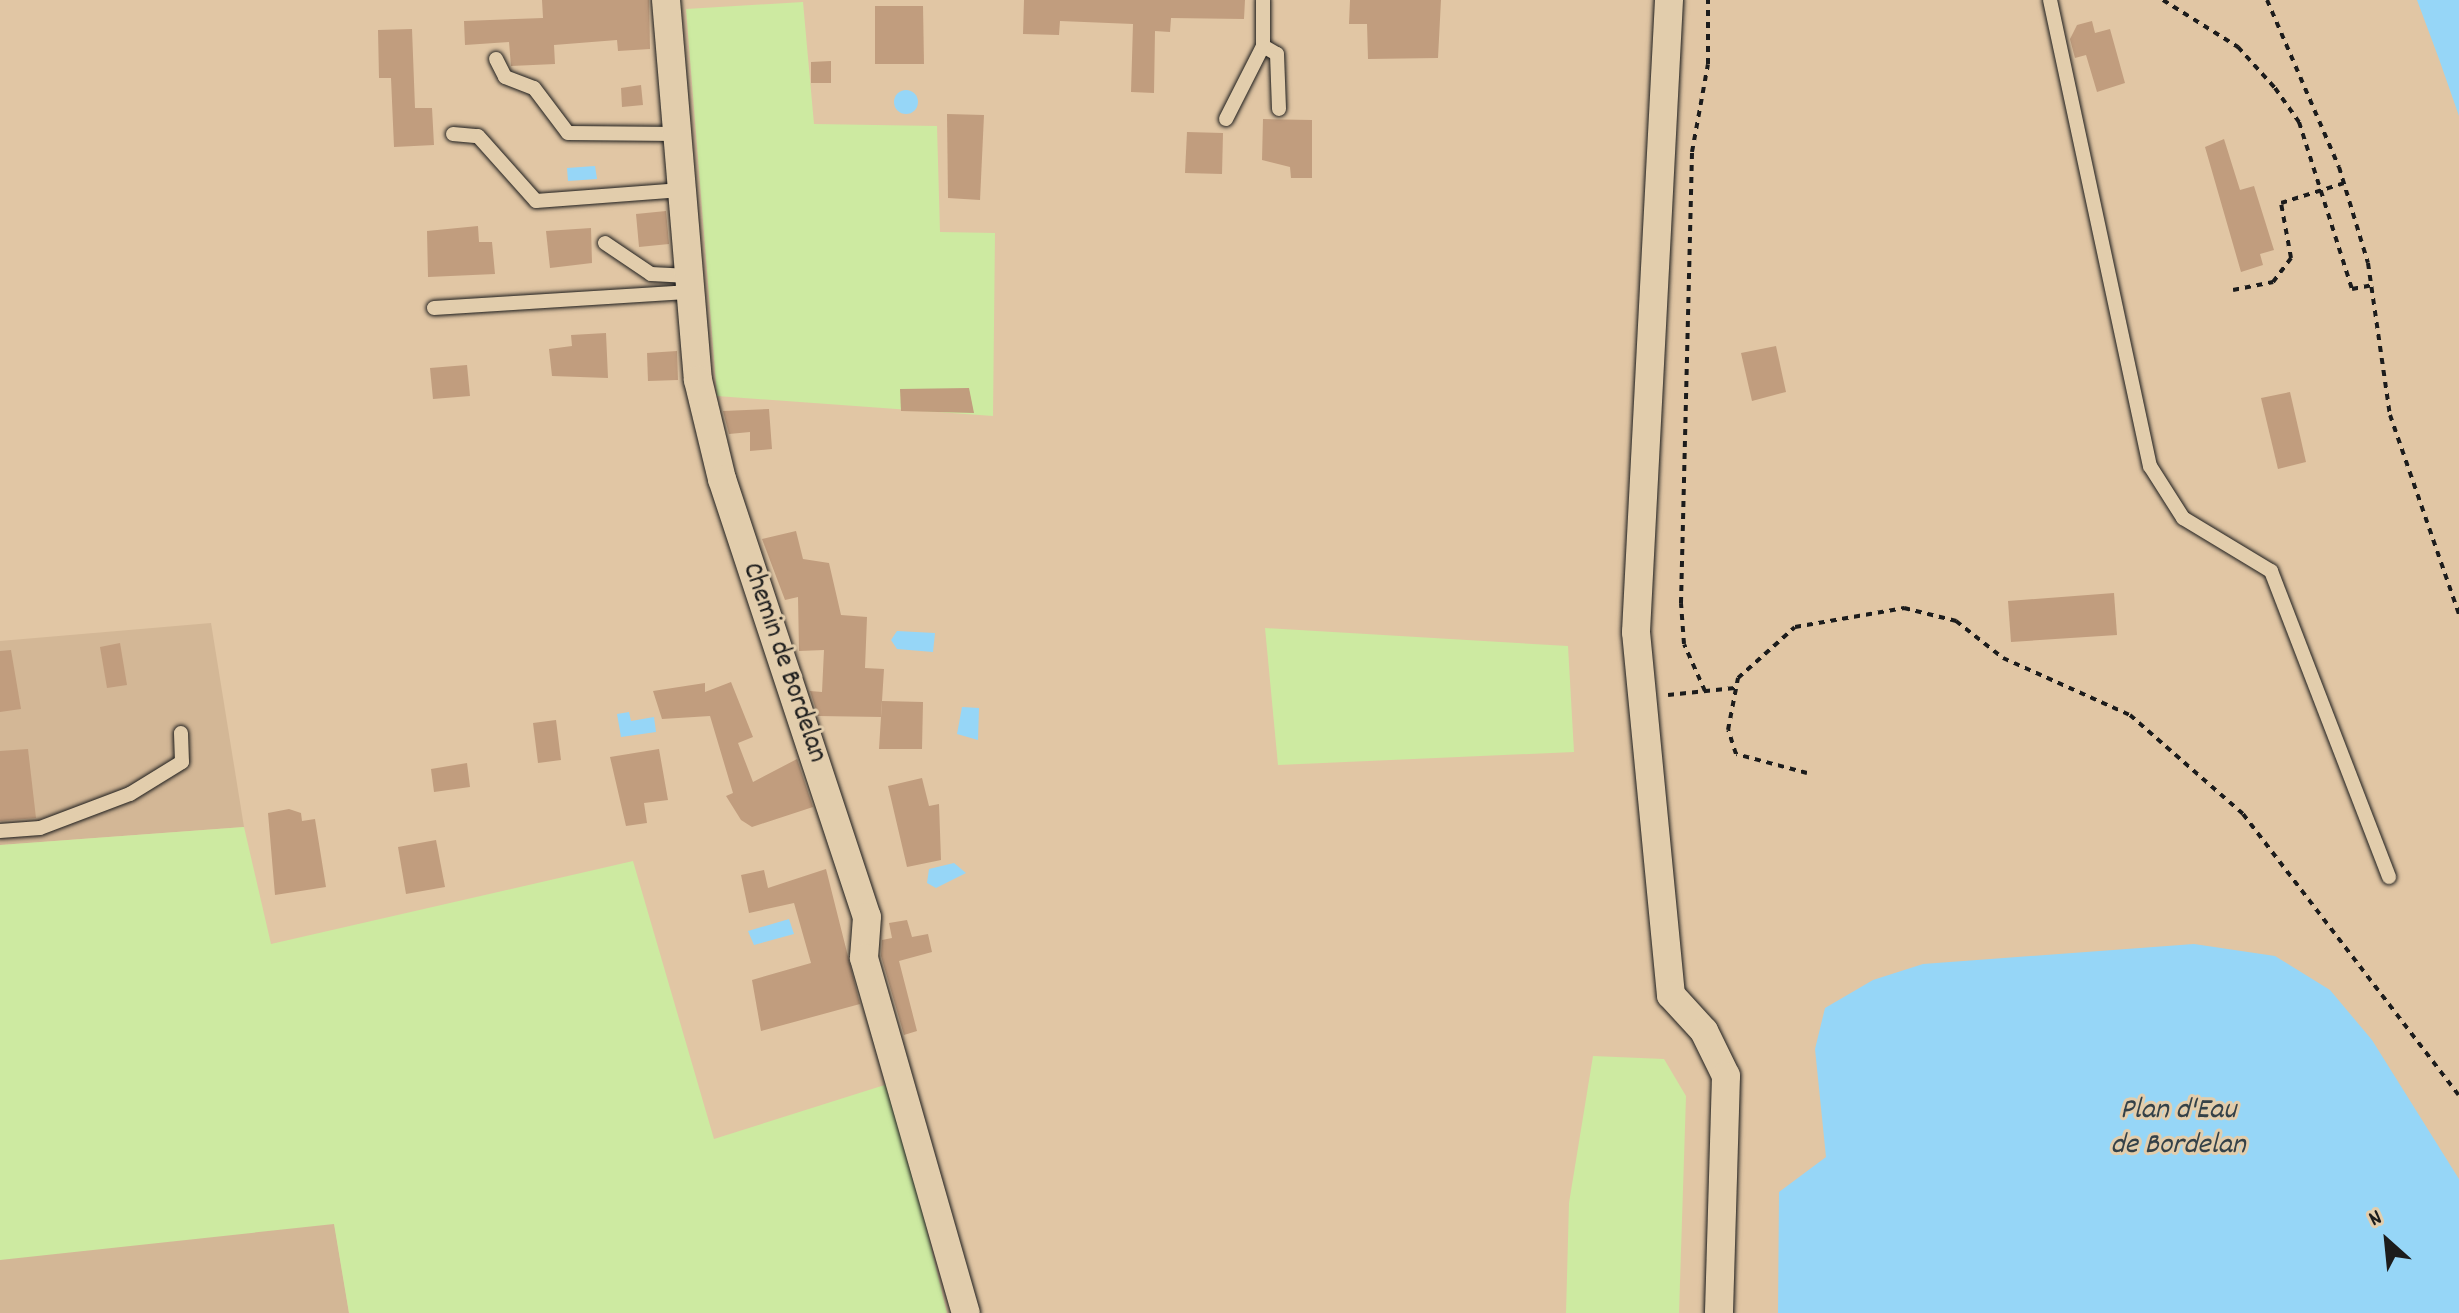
<!DOCTYPE html>
<style>
body{margin:0}
#map{position:relative;width:2459px;height:1313px;overflow:hidden;background:#e1c6a4;font-family:Dekko,sans-serif}
div>[style]{position:absolute}
.built>*{inset:0;background:#d3b796}
.green>*{inset:0;background:#cdeaa1}
.water>*{inset:0;background:#96d6f7}
.round{border-radius:50%}
.building>*{inset:0;background:#c19d7e}
.path>*{height:4px;margin-top:-2px;transform-origin:0;background:repeating-linear-gradient(90deg,#1c1c1c 0 6px,transparent 0 12px)}
.roads{filter:drop-shadow(0 0 2px #1c1c1c) drop-shadow(0 0 2px #1c1c1c)}
.lane>*{height:14px;margin:-7px;padding:0 7px;transform-origin:7px;border-radius:7px;background:#e2cdac}
.street>*{height:28px;margin:-14px;padding:0 14px;transform-origin:14px;border-radius:14px;background:#e2cdac}
span{translate:-50% -50%;white-space:nowrap;text-align:center;line-height:1.15;-webkit-text-stroke:6px #e2cdac;paint-order:stroke}
.street-label{font-size:28px;color:#1c1c1c}
.water-label{font-size:30px;color:#344148;font-style:italic}
.north{position:absolute;left:2347px;top:1201px;width:80px;height:80px;-webkit-text-stroke:6px #e2cdac;paint-order:stroke;rotate:333deg;font-size:22px;font-weight:700;line-height:32px;text-align:center;color:#1c1c1c}
.north::after{content:'';display:block;margin:auto;width:28px;height:36px;background:#1c1c1c;clip-path:polygon(50% 0,100% 100%,50% 72%,0 100%)}
</style>
<div id="map">
<div class="built">
<div style="clip-path:polygon(211px 623px,244px 827px,0 845px,0 641px)"></div>
<div style="clip-path:polygon(333px 1216px,349px 1313px,0 1313px,0 1256px)"></div>
</div>
<div class="green">
<div style="clip-path:polygon(803px 2px,814px 124px,937px 126px,940px 232px,995px 233px,993px 416px,717px 396px,686px 9px)"></div>
<div style="clip-path:polygon(1265px 628px,1568px 646px,1574px 752px,1278px 765px)"></div>
<div style="clip-path:polygon(244px 827px,271px 944px,633px 861px,714px 1139px,891px 1083px,947px 1313px,349px 1313px,334px 1224px,0 1260px,0 845px)"></div>
<div style="clip-path:polygon(1593px 1056px,1664px 1059px,1686px 1096px,1679px 1313px,1566px 1313px,1569px 1203px)"></div>
</div>
<div class="water">
<div style="clip-path:polygon(2417px 0,2459px 0,2459px 116px,2439px 59px)"></div>
<div class="round" style="left:894px;top:90px;width:24px;height:24px"></div>
<div style="clip-path:polygon(595px 166px,597px 179px,568px 181px,567px 168px)"></div>
<div style="clip-path:polygon(897px 631px,935px 633px,933px 652px,897px 649px,891px 640px)"></div>
<div style="clip-path:polygon(962px 707px,979px 708px,978px 740px,957px 734px)"></div>
<div style="clip-path:polygon(629px 712px,631px 721px,654px 717px,656px 732px,621px 737px,617px 714px)"></div>
<div style="clip-path:polygon(954px 863px,966px 873px,936px 888px,927px 883px,929px 869px)"></div>
<div style="clip-path:polygon(789px 919px,794px 934px,754px 945px,748px 931px)"></div>
<div style="clip-path:polygon(2194px 944px,2275px 956px,2330px 990px,2372px 1040px,2459px 1179px,2459px 1313px,1778px 1313px,1779px 1192px,1826px 1157px,1815px 1049px,1825px 1008px,1873px 980px,1923px 964px)"></div>
</div>
<div class="building">
<div style="clip-path:polygon(542px 0,649px 0,650px 49px,618px 51px,617px 40px,554px 45px,555px 64px,511px 66px,509px 42px,465px 45px,464px 21px,543px 18px)"></div>
<div style="clip-path:polygon(1024px 0,1245px 0,1244px 19px,1171px 18px,1170px 32px,1155px 31px,1154px 93px,1131px 92px,1133px 24px,1060px 21px,1059px 35px,1023px 34px)"></div>
<div style="clip-path:polygon(1350px 0,1441px 0,1438px 58px,1368px 59px,1367px 24px,1349px 24px)"></div>
<div style="clip-path:polygon(875px 6px,923px 6px,924px 64px,875px 64px)"></div>
<div style="clip-path:polygon(2092px 21px,2095px 33px,2110px 29px,2125px 83px,2097px 92px,2086px 55px,2075px 58px,2070px 39px,2077px 25px)"></div>
<div style="clip-path:polygon(412px 29px,415px 108px,432px 108px,434px 145px,394px 147px,391px 78px,379px 78px,378px 30px)"></div>
<div style="clip-path:polygon(831px 61px,831px 83px,811px 83px,811px 62px)"></div>
<div style="clip-path:polygon(641px 85px,643px 105px,622px 107px,621px 88px)"></div>
<div style="clip-path:polygon(947px 114px,984px 115px,980px 200px,948px 198px)"></div>
<div style="clip-path:polygon(1263px 119px,1312px 120px,1312px 178px,1291px 178px,1290px 167px,1262px 160px)"></div>
<div style="clip-path:polygon(1187px 132px,1223px 133px,1222px 174px,1185px 173px)"></div>
<div style="clip-path:polygon(2224px 139px,2240px 190px,2254px 186px,2274px 250px,2260px 254px,2263px 265px,2241px 272px,2205px 147px)"></div>
<div style="clip-path:polygon(666px 211px,669px 244px,639px 247px,636px 214px)"></div>
<div style="clip-path:polygon(478px 226px,479px 242px,492px 242px,495px 274px,428px 277px,427px 231px)"></div>
<div style="clip-path:polygon(591px 228px,592px 263px,550px 268px,546px 231px)"></div>
<div style="clip-path:polygon(606px 333px,608px 378px,552px 376px,549px 349px,572px 346px,571px 335px)"></div>
<div style="clip-path:polygon(1776px 346px,1786px 392px,1752px 401px,1741px 353px)"></div>
<div style="clip-path:polygon(677px 351px,678px 380px,648px 381px,647px 353px)"></div>
<div style="clip-path:polygon(467px 365px,470px 396px,433px 399px,430px 368px)"></div>
<div style="clip-path:polygon(969px 388px,974px 413px,901px 411px,900px 389px)"></div>
<div style="clip-path:polygon(2290px 392px,2306px 462px,2278px 469px,2261px 398px)"></div>
<div style="clip-path:polygon(769px 409px,772px 449px,750px 451px,750px 432px,729px 434px,723px 411px)"></div>
<div style="clip-path:polygon(796px 531px,803px 559px,829px 563px,841px 615px,867px 617px,865px 668px,884px 669px,881px 717px,818px 716px,810px 691px,822px 692px,824px 650px,799px 651px,798px 597px,785px 600px,762px 539px)"></div>
<div style="clip-path:polygon(2114px 593px,2117px 635px,2011px 642px,2008px 601px)"></div>
<div style="clip-path:polygon(120px 643px,127px 685px,107px 688px,100px 647px)"></div>
<div style="clip-path:polygon(11px 650px,21px 709px,0 712px,0 651px)"></div>
<div style="clip-path:polygon(731px 682px,753px 737px,738px 743px,753px 782px,797px 759px,813px 807px,752px 827px,741px 820px,726px 796px,733px 793px,710px 716px,662px 719px,653px 691px,705px 683px,705px 692px)"></div>
<div style="clip-path:polygon(882px 701px,923px 702px,922px 749px,879px 749px)"></div>
<div style="clip-path:polygon(556px 720px,561px 760px,538px 763px,533px 723px)"></div>
<div style="clip-path:polygon(28px 749px,36px 818px,0 821px,0 751px)"></div>
<div style="clip-path:polygon(659px 749px,668px 800px,644px 803px,647px 823px,626px 826px,610px 757px)"></div>
<div style="clip-path:polygon(467px 763px,470px 787px,434px 792px,431px 769px)"></div>
<div style="clip-path:polygon(922px 778px,929px 806px,939px 804px,941px 860px,907px 867px,888px 786px)"></div>
<div style="clip-path:polygon(289px 809px,301px 813px,302px 821px,315px 819px,326px 887px,275px 895px,268px 813px)"></div>
<div style="clip-path:polygon(436px 840px,445px 887px,406px 894px,398px 847px)"></div>
<div style="clip-path:polygon(826px 869px,860px 1004px,761px 1031px,752px 980px,811px 963px,794px 903px,749px 913px,741px 875px,764px 870px,768px 888px)"></div>
<div style="clip-path:polygon(907px 920px,912px 937px,928px 934px,932px 952px,899px 961px,917px 1031px,904px 1035px,881px 956px,882px 940px,892px 938px,889px 923px)"></div>
</div>
<div class="path">
<div style="left:2163px;top:0;width:89px;rotate:32.1deg"></div>
<div style="left:2238px;top:47px;width:55px;rotate:47.9deg"></div>
<div style="left:2275px;top:88px;width:42px;rotate:54.8deg"></div>
<div style="left:2299px;top:122px;width:175px;rotate:72.4deg"></div>
<div style="left:2352px;top:289px;width:20px;rotate:-11deg"></div>
<div style="left:2267px;top:0;width:182px;rotate:66.7deg"></div>
<div style="left:2339px;top:167px;width:100px;rotate:73.2deg"></div>
<div style="left:2368px;top:263px;width:154px;rotate:81.8deg"></div>
<div style="left:2390px;top:415px;width:211px;rotate:70.9deg"></div>
<div style="left:2233px;top:290px;width:41px;rotate:-11.3deg"></div>
<div style="left:2273px;top:282px;width:30px;rotate:-53deg"></div>
<div style="left:2291px;top:258px;width:56px;rotate:-100.3deg"></div>
<div style="left:2281px;top:203px;width:66px;rotate:-17.6deg"></div>
<div style="left:1705px;top:691px;width:51px;rotate:-114.1deg"></div>
<div style="left:1684px;top:644px;width:41px;rotate:-94.2deg"></div>
<div style="left:1681px;top:603px;width:451px;rotate:-88.6deg"></div>
<div style="left:1692px;top:152px;width:89px;rotate:-79.7deg"></div>
<div style="left:1708px;top:64px;width:64px;rotate:-90deg"></div>
<div style="left:1668px;top:695px;width:67px;rotate:-6deg"></div>
<div style="left:1807px;top:773px;width:73px;rotate:-165deg"></div>
<div style="left:1736px;top:754px;width:25px;rotate:-108deg"></div>
<div style="left:1728px;top:730px;width:53px;rotate:-79.1deg"></div>
<div style="left:1738px;top:678px;width:76px;rotate:-41.8deg"></div>
<div style="left:1795px;top:627px;width:111px;rotate:-9.9deg"></div>
<div style="left:1904px;top:608px;width:54px;rotate:14deg"></div>
<div style="left:1956px;top:621px;width:60px;rotate:38.2deg"></div>
<div style="left:2003px;top:658px;width:139px;rotate:24.2deg"></div>
<div style="left:2130px;top:715px;width:150px;rotate:41.2deg"></div>
<div style="left:2243px;top:814px;width:354px;rotate:52.5deg"></div>
</div>
<div class="roads">
<div class="lane">
<div style="left:2050px;top:0;width:477px;rotate:77.9deg"></div>
<div style="left:2150px;top:466px;width:62px;rotate:57.6deg"></div>
<div style="left:2183px;top:518px;width:103px;rotate:31.1deg"></div>
<div style="left:2271px;top:571px;width:328px;rotate:68.9deg"></div>
<div style="left:1263px;top:46px;width:16px;rotate:30deg"></div>
<div style="left:1277px;top:54px;width:55px;rotate:87.9deg"></div>
<div style="left:496px;top:59px;width:20px;rotate:63deg"></div>
<div style="left:505px;top:77px;width:31px;rotate:21deg"></div>
<div style="left:534px;top:88px;width:56px;rotate:52.9deg"></div>
<div style="left:568px;top:133px;width:109px;rotate:0.5deg"></div>
<div style="left:1226px;top:119px;width:82px;rotate:-63.1deg"></div>
<div style="left:1263px;top:46px;width:46px;rotate:-90deg"></div>
<div style="left:453px;top:134px;width:25px;rotate:5deg"></div>
<div style="left:478px;top:136px;width:87px;rotate:48.3deg"></div>
<div style="left:536px;top:201px;width:146px;rotate:-4.3deg"></div>
<div style="left:605px;top:243px;width:55px;rotate:34deg"></div>
<div style="left:651px;top:274px;width:38px;rotate:3deg"></div>
<div style="left:434px;top:308px;width:257px;rotate:-3.6deg"></div>
<div style="left:0;top:831px;width:40px;rotate:-4.3deg"></div>
<div style="left:40px;top:828px;width:96px;rotate:-20.7deg"></div>
<div style="left:130px;top:794px;width:61px;rotate:-31.6deg"></div>
<div style="left:182px;top:762px;width:29px;rotate:-92deg"></div>
</div>
<div class="street">
<div style="left:666px;top:0;width:381px;rotate:85.2deg"></div>
<div style="left:698px;top:380px;width:102px;rotate:76.4deg"></div>
<div style="left:722px;top:479px;width:461px;rotate:71.7deg"></div>
<div style="left:867px;top:917px;width:41px;rotate:94.2deg"></div>
<div style="left:864px;top:958px;width:369px;rotate:74deg"></div>
<div style="left:1669px;top:0;width:633px;rotate:92.99deg"></div>
<div style="left:1636px;top:632px;width:365px;rotate:84.5deg"></div>
<div style="left:1671px;top:995px;width:49px;rotate:47.5deg"></div>
<div style="left:1704px;top:1031px;width:50px;rotate:63.9deg"></div>
<div style="left:1726px;top:1076px;width:237px;rotate:91.7deg"></div>
</div>
</div>
<div class="street-label">
<span style="left:783px;top:663px;rotate:71deg">Chemin de Bordelan</span>
</div>
<div class="water-label">
<span style="left:2178px;top:1129px">Plan d'Eau<br>de Bordelan</span>
</div>
<div class="north">N</div>
</div>
